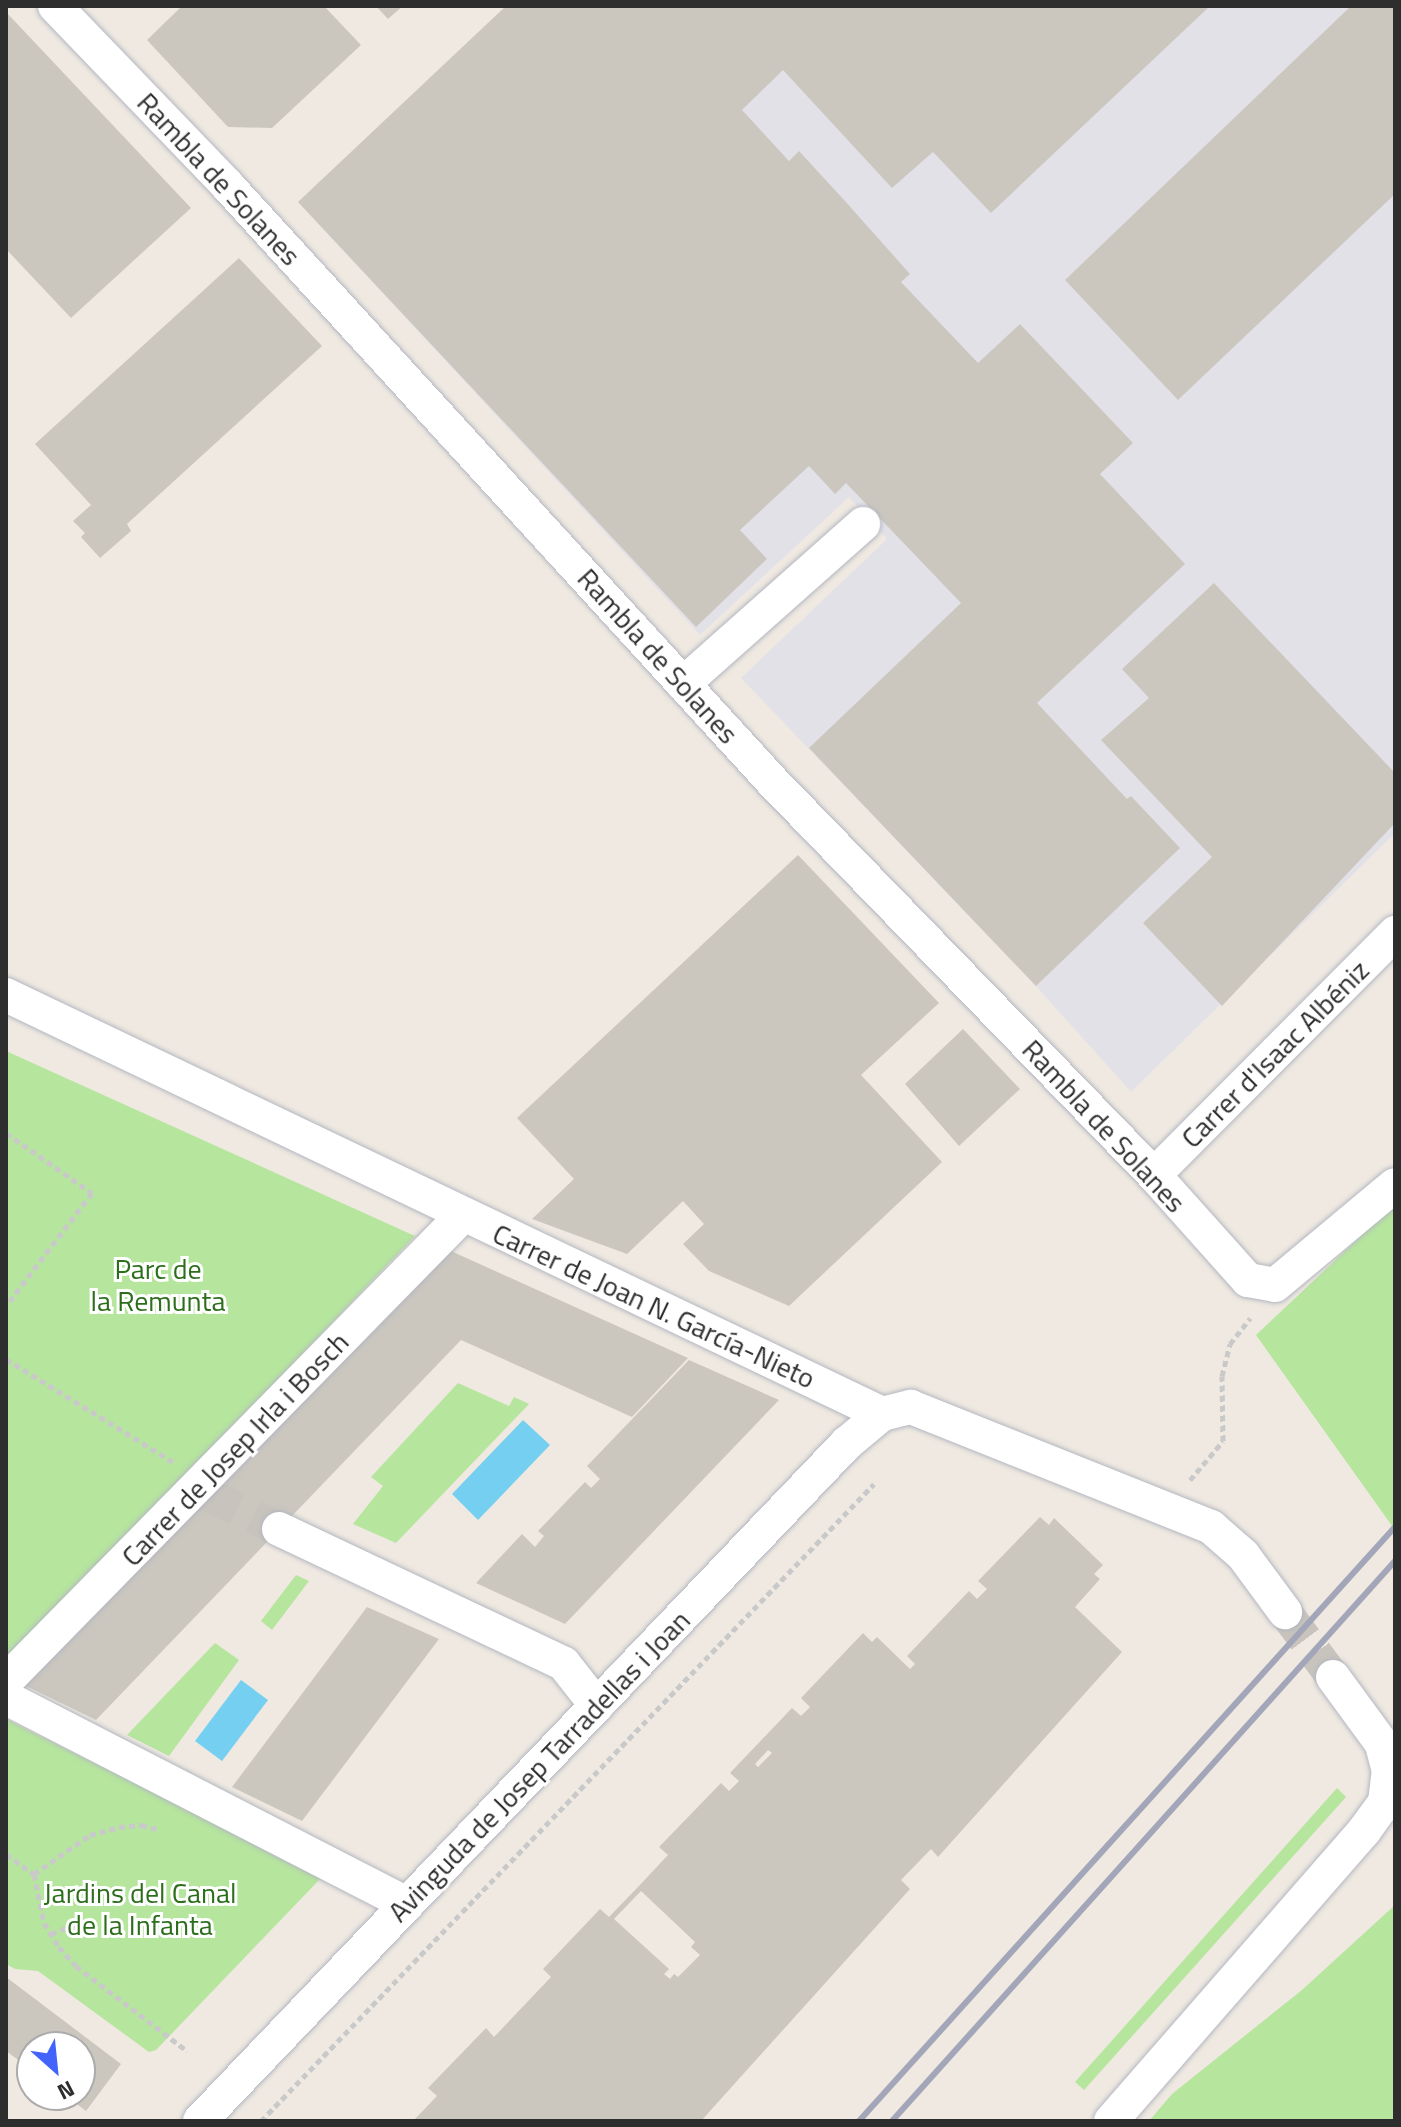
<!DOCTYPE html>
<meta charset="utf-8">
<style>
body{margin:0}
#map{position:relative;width:1401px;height:2127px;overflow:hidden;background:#efe9e1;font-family:"Titillium Web",sans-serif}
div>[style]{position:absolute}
.industrial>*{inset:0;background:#e3e1e8}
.green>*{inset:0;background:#b6e59e}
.water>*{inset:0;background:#75cff0}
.building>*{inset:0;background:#cbc7bf}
.street-tunnel>*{height:34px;margin-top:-17px;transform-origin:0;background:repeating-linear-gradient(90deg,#c8c4bd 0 34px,transparent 0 51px)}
.path>*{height:5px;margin-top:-2.5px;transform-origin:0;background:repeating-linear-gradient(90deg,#c9c9c9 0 6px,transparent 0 10px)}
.roads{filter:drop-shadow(0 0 2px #b4b7c1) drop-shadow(0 0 2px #b4b7c1)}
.street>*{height:34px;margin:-17px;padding:0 17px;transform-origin:17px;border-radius:17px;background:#fff}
.rail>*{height:6px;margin:-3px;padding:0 3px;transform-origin:3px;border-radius:3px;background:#a3a6b8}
span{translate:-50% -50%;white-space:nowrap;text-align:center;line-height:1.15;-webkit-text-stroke:6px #fff;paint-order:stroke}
.street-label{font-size:28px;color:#2e2e2e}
.park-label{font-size:28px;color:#2c6e1b}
.frame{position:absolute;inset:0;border:8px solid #2e2e2e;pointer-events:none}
.north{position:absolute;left:16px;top:2031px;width:80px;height:80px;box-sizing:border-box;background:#fff;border:2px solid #ababab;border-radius:50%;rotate:153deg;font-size:22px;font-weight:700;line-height:32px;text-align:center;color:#2e2e2e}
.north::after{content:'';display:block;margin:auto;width:28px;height:36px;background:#4264fb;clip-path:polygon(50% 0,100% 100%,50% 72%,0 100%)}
</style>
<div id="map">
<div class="industrial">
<div style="clip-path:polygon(506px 6px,1395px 6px,1395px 833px,1131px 1092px,1036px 986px,741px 678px,887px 539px,849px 497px,700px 635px,298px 202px)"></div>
</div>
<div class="green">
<div style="clip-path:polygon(6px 1051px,415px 1236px,6px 1664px)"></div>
<div style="clip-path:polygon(1395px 1204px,1395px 1530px,1256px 1335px)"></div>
<div style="clip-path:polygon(458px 1383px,509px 1406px,514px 1397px,529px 1404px,396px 1543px,353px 1524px,383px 1486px,371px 1477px)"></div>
<div style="clip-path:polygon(296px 1575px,309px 1581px,272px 1630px,261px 1621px)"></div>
<div style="clip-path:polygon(215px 1643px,239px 1660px,169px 1756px,127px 1735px)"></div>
<div style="clip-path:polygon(6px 1719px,322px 1877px,156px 2050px,149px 2052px,38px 1971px,15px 1969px,6px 1964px)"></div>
<div style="clip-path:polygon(1337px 1788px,1346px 1797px,1084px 2090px,1075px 2082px)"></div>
<div style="clip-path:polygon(1395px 1905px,1395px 2121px,1149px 2121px,1172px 2094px,1302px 1990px)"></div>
</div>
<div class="water">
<div style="clip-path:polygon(523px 1420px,550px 1445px,478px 1520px,452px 1494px)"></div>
<div style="clip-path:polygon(241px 1680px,268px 1700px,222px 1761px,195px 1741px)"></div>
</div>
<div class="building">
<div style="clip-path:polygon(182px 6px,324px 6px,361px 45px,272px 128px,228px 127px,147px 40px)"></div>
<div style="clip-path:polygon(376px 6px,403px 6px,388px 19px)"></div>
<div style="clip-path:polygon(506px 6px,1210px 6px,991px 213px,933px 152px,892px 188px,783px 70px,742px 110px,789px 161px,799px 151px,845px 201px,910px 274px,901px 282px,978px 363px,1020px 324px,1133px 443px,1100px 474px,1185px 564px,1037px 703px,1127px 799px,1131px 796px,1180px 848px,1036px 986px,809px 748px,961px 603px,846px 483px,835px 494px,809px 466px,740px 530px,767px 559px,696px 627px,298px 202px)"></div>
<div style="clip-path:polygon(1351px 6px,1395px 6px,1395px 194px,1178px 400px,1065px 280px)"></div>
<div style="clip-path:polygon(6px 12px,191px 208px,71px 318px,6px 249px)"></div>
<div style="clip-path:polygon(239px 258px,322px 346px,127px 524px,131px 531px,100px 558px,81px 537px,85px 533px,73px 521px,91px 505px,35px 444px)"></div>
<div style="clip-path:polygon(1214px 583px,1395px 773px,1395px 823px,1222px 1006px,1143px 923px,1212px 857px,1101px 740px,1149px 698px,1122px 669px)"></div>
<div style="clip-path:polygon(798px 855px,939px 1003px,861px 1075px,942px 1162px,789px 1306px,709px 1271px,683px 1244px,704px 1224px,683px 1201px,627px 1254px,532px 1219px,574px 1179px,517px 1118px)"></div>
<div style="clip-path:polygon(963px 1029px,1020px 1089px,959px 1146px,905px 1084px)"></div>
<div style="clip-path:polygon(442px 1247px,688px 1358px,632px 1417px,461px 1340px,96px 1720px,24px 1685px)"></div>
<div style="clip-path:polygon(689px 1360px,779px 1400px,565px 1624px,476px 1583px,522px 1534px,535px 1547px,544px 1536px,538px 1531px,585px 1482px,591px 1488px,600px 1479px,587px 1466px)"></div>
<div style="clip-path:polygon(evenodd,1040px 1517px,1049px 1525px,1054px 1518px,1103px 1565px,1094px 1574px,1100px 1579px,1075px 1607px,1122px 1652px,938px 1857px,931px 1849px,901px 1880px,910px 1889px,701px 2121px,413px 2121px,437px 2096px,428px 2088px,486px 2028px,494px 2037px,551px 1977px,543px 1969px,600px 1909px,609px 1917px,637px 1888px,668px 1855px,659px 1847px,721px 1783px,729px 1791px,739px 1781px,730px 1773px,792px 1708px,801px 1716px,810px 1707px,801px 1698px,863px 1633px,872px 1642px,877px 1637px,910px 1669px,915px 1664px,907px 1656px,969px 1591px,977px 1599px,987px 1589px,978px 1581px,1040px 1517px,768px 1750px,772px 1753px,758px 1767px,755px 1764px,768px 1750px,1040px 1517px,641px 1891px,695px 1942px,691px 1947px,700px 1955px,678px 1977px,674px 1974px,670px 1979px,664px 1974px,669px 1969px,614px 1919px,641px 1891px)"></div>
<div style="clip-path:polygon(367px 1607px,439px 1639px,302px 1821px,232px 1787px)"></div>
<div style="clip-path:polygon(6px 1977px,121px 2064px,86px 2111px,65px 2095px,80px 2095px,80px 2047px,32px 2047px,32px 2070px,6px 2051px)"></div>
</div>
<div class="street-tunnel">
<div style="left:207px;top:1494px;width:80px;rotate:25.9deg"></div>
<div style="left:1285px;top:1612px;width:81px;rotate:53.6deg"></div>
</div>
<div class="path">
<div style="left:6px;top:1133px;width:105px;rotate:34.9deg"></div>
<div style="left:92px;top:1193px;width:142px;rotate:127.3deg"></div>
<div style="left:6px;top:1359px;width:196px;rotate:31.7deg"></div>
<div style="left:1190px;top:1480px;width:51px;rotate:-49.8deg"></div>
<div style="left:1223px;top:1441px;width:65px;rotate:-90.9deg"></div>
<div style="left:1222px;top:1376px;width:33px;rotate:-76deg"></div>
<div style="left:1230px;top:1344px;width:33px;rotate:-52deg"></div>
<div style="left:6px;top:1854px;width:34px;rotate:36deg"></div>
<div style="left:34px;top:1874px;width:50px;rotate:78.5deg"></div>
<div style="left:44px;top:1923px;width:28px;rotate:58deg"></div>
<div style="left:59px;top:1947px;width:25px;rotate:48deg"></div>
<div style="left:76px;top:1966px;width:140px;rotate:37.4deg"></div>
<div style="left:34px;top:1874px;width:68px;rotate:-34.9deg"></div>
<div style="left:90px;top:1835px;width:30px;rotate:-15deg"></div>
<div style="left:119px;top:1827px;width:22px;rotate:-5deg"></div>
<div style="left:141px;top:1825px;width:16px;rotate:14deg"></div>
<div style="left:51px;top:1934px;width:29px;rotate:-22deg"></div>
<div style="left:261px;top:2121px;width:884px;rotate:-46.1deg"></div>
</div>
<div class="roads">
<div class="street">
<div style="left:55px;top:6px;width:248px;rotate:46.1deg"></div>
<div style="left:227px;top:185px;width:808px;rotate:47.56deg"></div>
<div style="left:772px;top:781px;width:549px;rotate:45.89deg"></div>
<div style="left:1154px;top:1175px;width:141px;rotate:48.2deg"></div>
<div style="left:1248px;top:1280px;width:27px;rotate:10deg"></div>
<div style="left:1275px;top:1285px;width:156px;rotate:-39.8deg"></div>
<div style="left:683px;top:684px;width:241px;rotate:-41.6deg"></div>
<div style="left:6px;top:995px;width:971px;rotate:25.56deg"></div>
<div style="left:882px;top:1414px;width:30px;rotate:-14deg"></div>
<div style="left:911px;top:1407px;width:323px;rotate:21.8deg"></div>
<div style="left:1211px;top:1527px;width:43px;rotate:41.2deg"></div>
<div style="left:1243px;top:1555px;width:71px;rotate:53.6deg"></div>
<div style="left:1154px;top:1175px;width:342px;rotate:-45.1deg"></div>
<div style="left:279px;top:1529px;width:315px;rotate:25.3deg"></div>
<div style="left:564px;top:1664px;width:53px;rotate:51.8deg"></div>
<div style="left:6px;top:1681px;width:653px;rotate:-45.56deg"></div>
<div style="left:6px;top:1698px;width:451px;rotate:27.2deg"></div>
<div style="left:200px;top:2121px;width:936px;rotate:-46.34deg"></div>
<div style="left:846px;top:1444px;width:47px;rotate:-39.8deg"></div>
<div style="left:1111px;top:2121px;width:385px;rotate:-48.9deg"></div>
<div style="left:1364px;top:1831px;width:36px;rotate:-54deg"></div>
<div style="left:1385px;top:1802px;width:31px;rotate:-83deg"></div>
<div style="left:1389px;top:1771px;width:28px;rotate:-105deg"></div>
<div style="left:1382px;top:1744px;width:83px;rotate:-126.2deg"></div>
</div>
</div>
<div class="rail">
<div style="left:859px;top:2121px;width:800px;rotate:-47.94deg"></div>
<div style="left:892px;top:2121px;width:753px;rotate:-48.07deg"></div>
</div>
<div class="street-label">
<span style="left:219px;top:179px;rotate:47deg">Rambla de Solanes</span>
<span style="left:658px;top:656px;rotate:48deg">Rambla de Solanes</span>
<span style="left:1275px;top:1054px;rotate:-45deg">Carrer d'Isaac Albéniz</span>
<span style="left:1104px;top:1126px;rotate:47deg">Rambla de Solanes</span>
<span style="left:654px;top:1306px;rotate:25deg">Carrer de Joan N. García-Nieto</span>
<span style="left:235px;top:1449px;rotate:-46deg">Carrer de Josep Irla i Bosch</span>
<span style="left:539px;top:1766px;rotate:-46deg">Avinguda de Josep Tarradellas i Joan</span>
</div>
<div class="park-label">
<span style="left:158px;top:1285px">Parc de<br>la Remunta</span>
<span style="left:140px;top:1909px">Jardins del Canal<br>de la Infanta</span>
</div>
<div class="frame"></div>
<div class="north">N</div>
</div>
